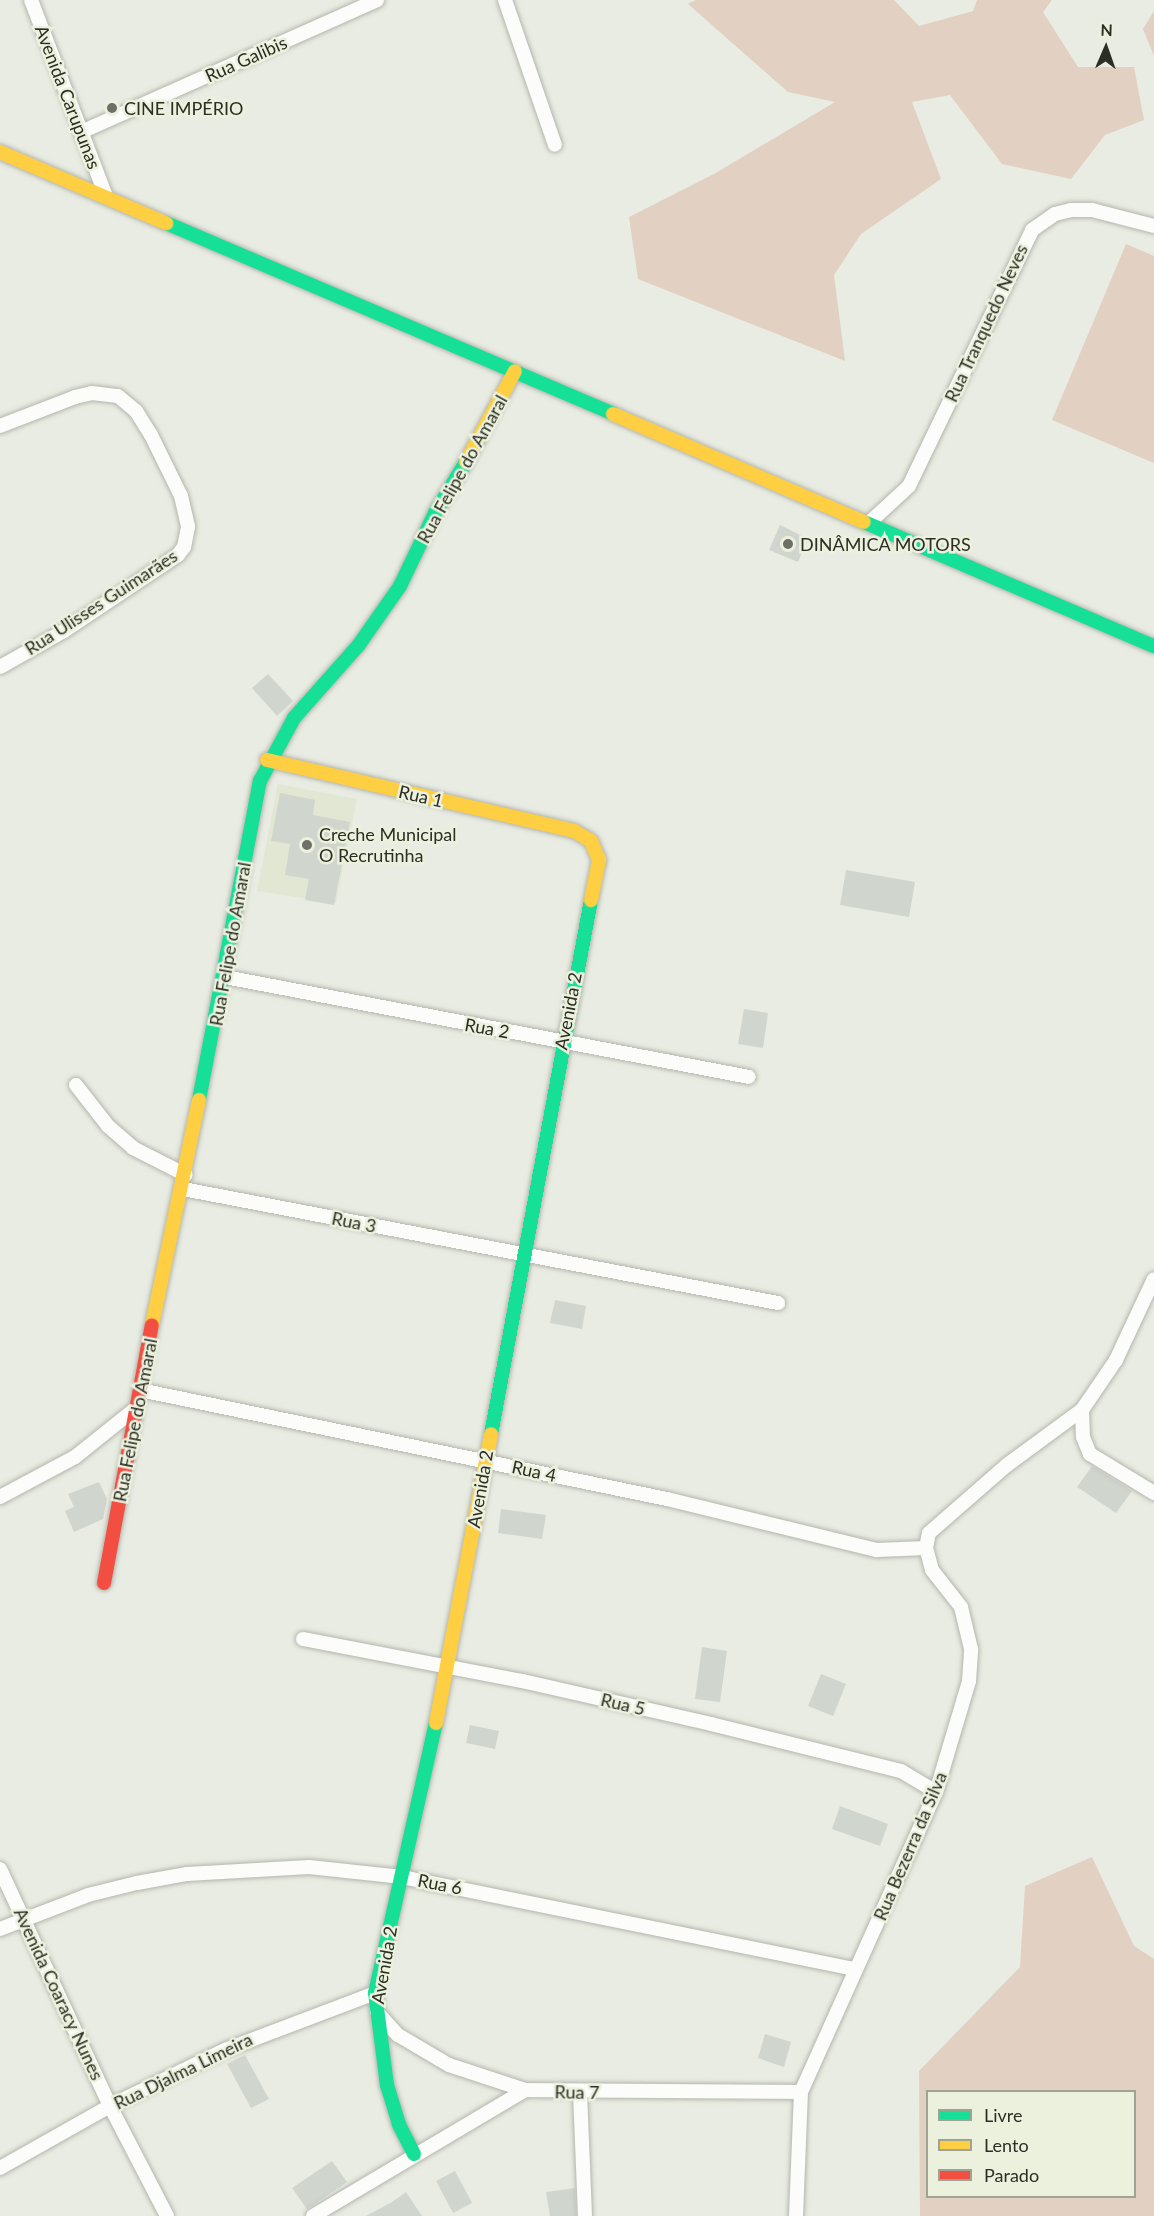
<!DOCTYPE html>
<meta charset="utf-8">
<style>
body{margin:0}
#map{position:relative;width:1154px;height:2216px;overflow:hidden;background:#e9ece2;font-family:Lato,sans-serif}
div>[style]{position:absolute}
.built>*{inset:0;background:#e2e7d4}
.green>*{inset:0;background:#e2d0c2}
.building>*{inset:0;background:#d0d5ce}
.roads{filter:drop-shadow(0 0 2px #b4b6ae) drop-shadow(0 0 2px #b4b6ae)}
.street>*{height:14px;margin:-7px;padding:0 7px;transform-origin:7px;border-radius:7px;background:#fcfcfb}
.fast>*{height:14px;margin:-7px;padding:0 7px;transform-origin:7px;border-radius:7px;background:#16e098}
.slow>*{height:14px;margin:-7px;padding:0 7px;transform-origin:7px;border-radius:7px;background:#ffcf43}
.jam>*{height:14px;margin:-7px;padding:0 7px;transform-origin:7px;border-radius:7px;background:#f24e42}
.dots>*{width:16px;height:16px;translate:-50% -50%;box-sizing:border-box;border:3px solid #ebf1dd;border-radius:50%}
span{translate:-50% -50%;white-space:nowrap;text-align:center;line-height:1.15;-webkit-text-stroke:5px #ebf1dd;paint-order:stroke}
.street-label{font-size:18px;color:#2c2e26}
.poi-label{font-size:18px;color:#2c2e26}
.left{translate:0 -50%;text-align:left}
.legend{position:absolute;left:926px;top:2090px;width:210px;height:108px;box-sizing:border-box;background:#ebf1dd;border:2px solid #9fa394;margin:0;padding:8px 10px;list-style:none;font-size:18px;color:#2c2e26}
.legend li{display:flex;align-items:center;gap:12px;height:30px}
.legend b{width:30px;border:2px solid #9fa394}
.north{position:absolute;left:1076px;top:18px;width:60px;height:60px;-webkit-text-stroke:4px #ebf1dd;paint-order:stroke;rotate:2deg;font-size:16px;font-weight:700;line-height:24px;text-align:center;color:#2c2e26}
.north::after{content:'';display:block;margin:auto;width:21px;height:27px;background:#2c2e26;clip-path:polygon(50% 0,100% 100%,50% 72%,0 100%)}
</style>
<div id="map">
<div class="built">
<div style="clip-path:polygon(278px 784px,357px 799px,336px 903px,257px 891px)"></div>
</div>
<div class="green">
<div style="clip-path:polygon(696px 0,894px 0,919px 26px,973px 11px,977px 0,1052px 0,1043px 12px,1078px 67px,1134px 67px,1144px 120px,1105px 135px,1071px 179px,1002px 164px,950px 95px,912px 102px,941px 179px,861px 234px,834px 275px,845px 361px,638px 279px,629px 217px,714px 174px,835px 102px,788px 92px,688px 4px)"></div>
<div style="clip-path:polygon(1154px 11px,1154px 56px,1143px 29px)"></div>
<div style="clip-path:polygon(1126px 244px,1154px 256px,1154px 463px,1052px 420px)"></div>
<div style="clip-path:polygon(evenodd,1092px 1857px,1134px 1946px,1154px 1959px,1154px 2216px,920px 2216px,919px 2071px,1020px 1967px,1025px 1886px,1092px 1857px,928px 2092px,1134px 2092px,1134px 2196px,928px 2196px,928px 2092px)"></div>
</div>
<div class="building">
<div style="clip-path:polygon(780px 525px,808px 539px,798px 562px,769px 550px)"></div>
<div style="clip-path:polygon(268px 674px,293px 701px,277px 716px,252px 688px)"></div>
<div style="clip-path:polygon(280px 793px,315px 800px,313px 815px,350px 822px,334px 905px,305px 900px,309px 879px,285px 875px,290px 844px,271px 841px)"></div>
<div style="clip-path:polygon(846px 870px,915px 882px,909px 917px,840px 905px)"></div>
<div style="clip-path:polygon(744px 1009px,768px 1013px,763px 1048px,738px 1044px)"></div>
<div style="clip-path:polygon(555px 1300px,586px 1306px,582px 1329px,550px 1323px)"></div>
<div style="clip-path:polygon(1092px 1466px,1132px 1491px,1116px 1513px,1077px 1487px)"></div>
<div style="clip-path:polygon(99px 1482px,107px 1499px,103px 1519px,74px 1532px,65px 1511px,74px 1507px,68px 1494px)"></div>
<div style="clip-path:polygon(501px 1509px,546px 1515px,542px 1539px,498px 1533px)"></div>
<div style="clip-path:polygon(702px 1647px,727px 1651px,720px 1702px,695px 1699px)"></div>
<div style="clip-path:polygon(821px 1674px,846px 1684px,833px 1716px,808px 1706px)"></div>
<div style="clip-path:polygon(470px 1725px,499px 1731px,495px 1749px,466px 1743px)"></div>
<div style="clip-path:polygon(840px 1806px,888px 1824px,880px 1846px,832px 1829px)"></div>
<div style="clip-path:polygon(765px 2034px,791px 2042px,784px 2067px,758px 2058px)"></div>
<div style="clip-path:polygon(245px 2055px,269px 2099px,251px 2108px,227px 2064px)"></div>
<div style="clip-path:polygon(332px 2161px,347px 2182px,307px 2209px,292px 2188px)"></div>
<div style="clip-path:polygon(455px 2171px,472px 2203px,453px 2213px,436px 2181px)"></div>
<div style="clip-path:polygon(575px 2188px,576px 2216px,550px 2216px,546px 2192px)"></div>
<div style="clip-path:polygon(406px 2192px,422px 2216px,366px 2216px,392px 2202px)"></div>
</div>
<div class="roads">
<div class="street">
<div style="left:31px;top:0;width:208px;rotate:69.1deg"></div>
<div style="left:505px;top:0;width:153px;rotate:71deg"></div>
<div style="left:81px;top:132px;width:324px;rotate:-24deg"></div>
<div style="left:0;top:426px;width:80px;rotate:-21.1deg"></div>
<div style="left:75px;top:397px;width:17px;rotate:-13deg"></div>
<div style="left:92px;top:393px;width:26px;rotate:7deg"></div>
<div style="left:118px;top:396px;width:23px;rotate:40deg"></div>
<div style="left:136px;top:411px;width:28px;rotate:58deg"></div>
<div style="left:151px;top:435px;width:68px;rotate:63.8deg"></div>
<div style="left:181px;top:496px;width:32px;rotate:77deg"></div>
<div style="left:188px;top:527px;width:20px;rotate:101deg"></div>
<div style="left:184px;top:547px;width:10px;rotate:127deg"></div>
<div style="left:178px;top:555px;width:137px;rotate:146.3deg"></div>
<div style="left:64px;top:631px;width:73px;rotate:150.6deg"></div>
<div style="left:870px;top:522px;width:53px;rotate:-42.7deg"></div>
<div style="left:909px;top:486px;width:284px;rotate:-64.3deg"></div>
<div style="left:1032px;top:230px;width:28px;rotate:-35deg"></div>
<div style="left:1055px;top:214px;width:16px;rotate:-14deg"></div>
<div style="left:1071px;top:210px;width:21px"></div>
<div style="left:1092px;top:210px;width:64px;rotate:14.5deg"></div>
<div style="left:225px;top:977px;width:533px;rotate:10.8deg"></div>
<div style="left:76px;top:1085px;width:52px;rotate:52deg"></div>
<div style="left:108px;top:1126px;width:33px;rotate:41deg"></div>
<div style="left:133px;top:1148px;width:59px;rotate:27deg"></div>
<div style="left:183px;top:1189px;width:606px;rotate:10.85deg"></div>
<div style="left:140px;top:1390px;width:538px;rotate:11.69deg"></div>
<div style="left:667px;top:1499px;width:216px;rotate:13.7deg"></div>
<div style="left:877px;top:1550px;width:49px;rotate:-2.3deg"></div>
<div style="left:1082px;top:1410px;width:27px;rotate:88deg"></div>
<div style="left:1083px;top:1437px;width:18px;rotate:68deg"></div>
<div style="left:1090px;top:1454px;width:75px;rotate:31.4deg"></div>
<div style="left:0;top:1497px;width:85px;rotate:-28.1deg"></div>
<div style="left:75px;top:1457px;width:77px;rotate:-38.7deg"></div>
<div style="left:303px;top:1639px;width:223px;rotate:10.9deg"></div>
<div style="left:522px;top:1681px;width:194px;rotate:12.8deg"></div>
<div style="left:711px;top:1724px;width:196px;rotate:13.9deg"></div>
<div style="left:901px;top:1771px;width:41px;rotate:31deg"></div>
<div style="left:0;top:1869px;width:261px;rotate:65.1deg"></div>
<div style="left:110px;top:2106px;width:124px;rotate:62.6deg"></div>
<div style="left:0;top:1929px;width:94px;rotate:-21.1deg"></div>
<div style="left:88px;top:1895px;width:50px;rotate:-13.8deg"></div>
<div style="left:137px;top:1883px;width:51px;rotate:-10.2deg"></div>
<div style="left:187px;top:1874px;width:122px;rotate:-3.3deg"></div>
<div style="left:309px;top:1867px;width:94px;rotate:6.1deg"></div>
<div style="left:402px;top:1877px;width:462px;rotate:11.5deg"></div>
<div style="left:377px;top:2012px;width:31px;rotate:48deg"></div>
<div style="left:398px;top:2035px;width:59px;rotate:30.5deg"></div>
<div style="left:449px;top:2065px;width:80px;rotate:18.2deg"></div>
<div style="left:525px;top:2090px;width:276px;rotate:0.4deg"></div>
<div style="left:580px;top:2092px;width:124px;rotate:87.7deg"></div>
<div style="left:0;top:2168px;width:126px;rotate:-29.4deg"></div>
<div style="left:110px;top:2106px;width:128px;rotate:-26deg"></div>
<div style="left:225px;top:2050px;width:160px;rotate:-20.8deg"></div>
<div style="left:313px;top:2216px;width:247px;rotate:-30.7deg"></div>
<div style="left:796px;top:2216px;width:124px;rotate:-87.7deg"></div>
<div style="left:801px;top:2092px;width:329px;rotate:-65.8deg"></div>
<div style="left:936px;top:1792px;width:116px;rotate:-73.4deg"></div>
<div style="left:969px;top:1681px;width:32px;rotate:-86deg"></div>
<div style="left:971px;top:1649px;width:43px;rotate:-103.4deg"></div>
<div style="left:961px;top:1607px;width:47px;rotate:-128.1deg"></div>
<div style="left:932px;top:1570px;width:23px;rotate:-105deg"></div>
<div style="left:926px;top:1548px;width:15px;rotate:-79deg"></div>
<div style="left:929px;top:1533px;width:103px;rotate:-41.1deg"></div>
<div style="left:1007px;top:1465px;width:93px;rotate:-36.3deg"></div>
<div style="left:1082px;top:1410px;width:60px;rotate:-55.8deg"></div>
<div style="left:1116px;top:1360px;width:89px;rotate:-64.9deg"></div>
</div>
<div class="fast">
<div style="left:166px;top:223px;width:486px;rotate:23.1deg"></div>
<div style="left:864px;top:522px;width:315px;rotate:23.2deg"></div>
<div style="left:199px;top:1100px;width:325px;rotate:-79.2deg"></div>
<div style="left:260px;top:781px;width:72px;rotate:-61.6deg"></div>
<div style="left:294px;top:718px;width:96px;rotate:-48.4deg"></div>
<div style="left:358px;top:646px;width:73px;rotate:-55deg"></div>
<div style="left:400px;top:586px;width:81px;rotate:-64.4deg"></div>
<div style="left:435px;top:513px;width:60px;rotate:-58.7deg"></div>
<div style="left:491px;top:1434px;width:543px;rotate:-79.39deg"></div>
<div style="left:414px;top:2154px;width:34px;rotate:-117deg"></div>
<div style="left:399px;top:2124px;width:41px;rotate:-107.1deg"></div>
<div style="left:387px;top:2085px;width:93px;rotate:-97.4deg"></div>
<div style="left:375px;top:1993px;width:277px;rotate:-77.3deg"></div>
</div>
<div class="slow">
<div style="left:0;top:152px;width:181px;rotate:23.2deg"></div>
<div style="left:613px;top:414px;width:273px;rotate:23.3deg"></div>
<div style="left:466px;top:462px;width:103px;rotate:-61.7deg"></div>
<div style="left:267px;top:760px;width:315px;rotate:13deg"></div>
<div style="left:574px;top:831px;width:20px;rotate:30deg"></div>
<div style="left:591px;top:841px;width:21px;rotate:67deg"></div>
<div style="left:599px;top:860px;width:41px;rotate:101.3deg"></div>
<div style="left:152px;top:1325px;width:230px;rotate:-78.2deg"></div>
<div style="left:436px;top:1723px;width:294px;rotate:-79.2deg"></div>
</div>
<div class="jam">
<div style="left:104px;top:1583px;width:262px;rotate:-79.5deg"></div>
</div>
</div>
<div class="dots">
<div style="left:112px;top:108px;background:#6e7068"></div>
<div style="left:788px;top:544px;background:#6e7068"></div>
<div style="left:307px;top:845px;background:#6e7068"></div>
</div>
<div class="street-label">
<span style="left:246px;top:59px;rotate:-24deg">Rua Galibis</span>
<span style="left:68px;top:97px;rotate:69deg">Avenida Carupunas</span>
<span style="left:986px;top:323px;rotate:-65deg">Rua Tranquedo Neves</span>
<span style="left:462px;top:469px;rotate:-61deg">Rua Felipe do Amaral</span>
<span style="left:101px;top:602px;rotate:-33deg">Rua Ulisses Guimarães</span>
<span style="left:421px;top:796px;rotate:13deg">Rua 1</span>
<span style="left:230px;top:944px;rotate:-80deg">Rua Felipe do Amaral</span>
<span style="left:568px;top:1011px;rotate:-79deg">Avenida 2</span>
<span style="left:487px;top:1028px;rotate:10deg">Rua 2</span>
<span style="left:354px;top:1222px;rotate:11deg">Rua 3</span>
<span style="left:135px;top:1420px;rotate:-79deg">Rua Felipe do Amaral</span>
<span style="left:534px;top:1471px;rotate:12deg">Rua 4</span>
<span style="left:480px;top:1489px;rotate:-80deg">Avenida 2</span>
<span style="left:623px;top:1704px;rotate:13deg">Rua 5</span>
<span style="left:910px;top:1846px;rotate:-67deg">Rua Bezerra da Silva</span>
<span style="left:440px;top:1884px;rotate:11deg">Rua 6</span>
<span style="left:384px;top:1965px;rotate:-80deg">Avenida 2</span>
<span style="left:59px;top:1994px;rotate:65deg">Avenida Coaracy Nunes</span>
<span style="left:183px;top:2071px;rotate:-26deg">Rua Djalma Limeira</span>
<span style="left:577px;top:2092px;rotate:1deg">Rua 7</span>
</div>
<div class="poi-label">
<span class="left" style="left:124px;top:108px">CINE IMPÉRIO</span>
<span class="left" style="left:800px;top:544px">DINÂMICA MOTORS</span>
<span class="left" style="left:319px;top:845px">Creche Municipal<br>O Recrutinha</span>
</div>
<ul class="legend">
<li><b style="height:8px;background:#16e098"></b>Livre</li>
<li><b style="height:8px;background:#ffcf43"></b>Lento</li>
<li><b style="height:8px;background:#f24e42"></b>Parado</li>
</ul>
<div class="north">N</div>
</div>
